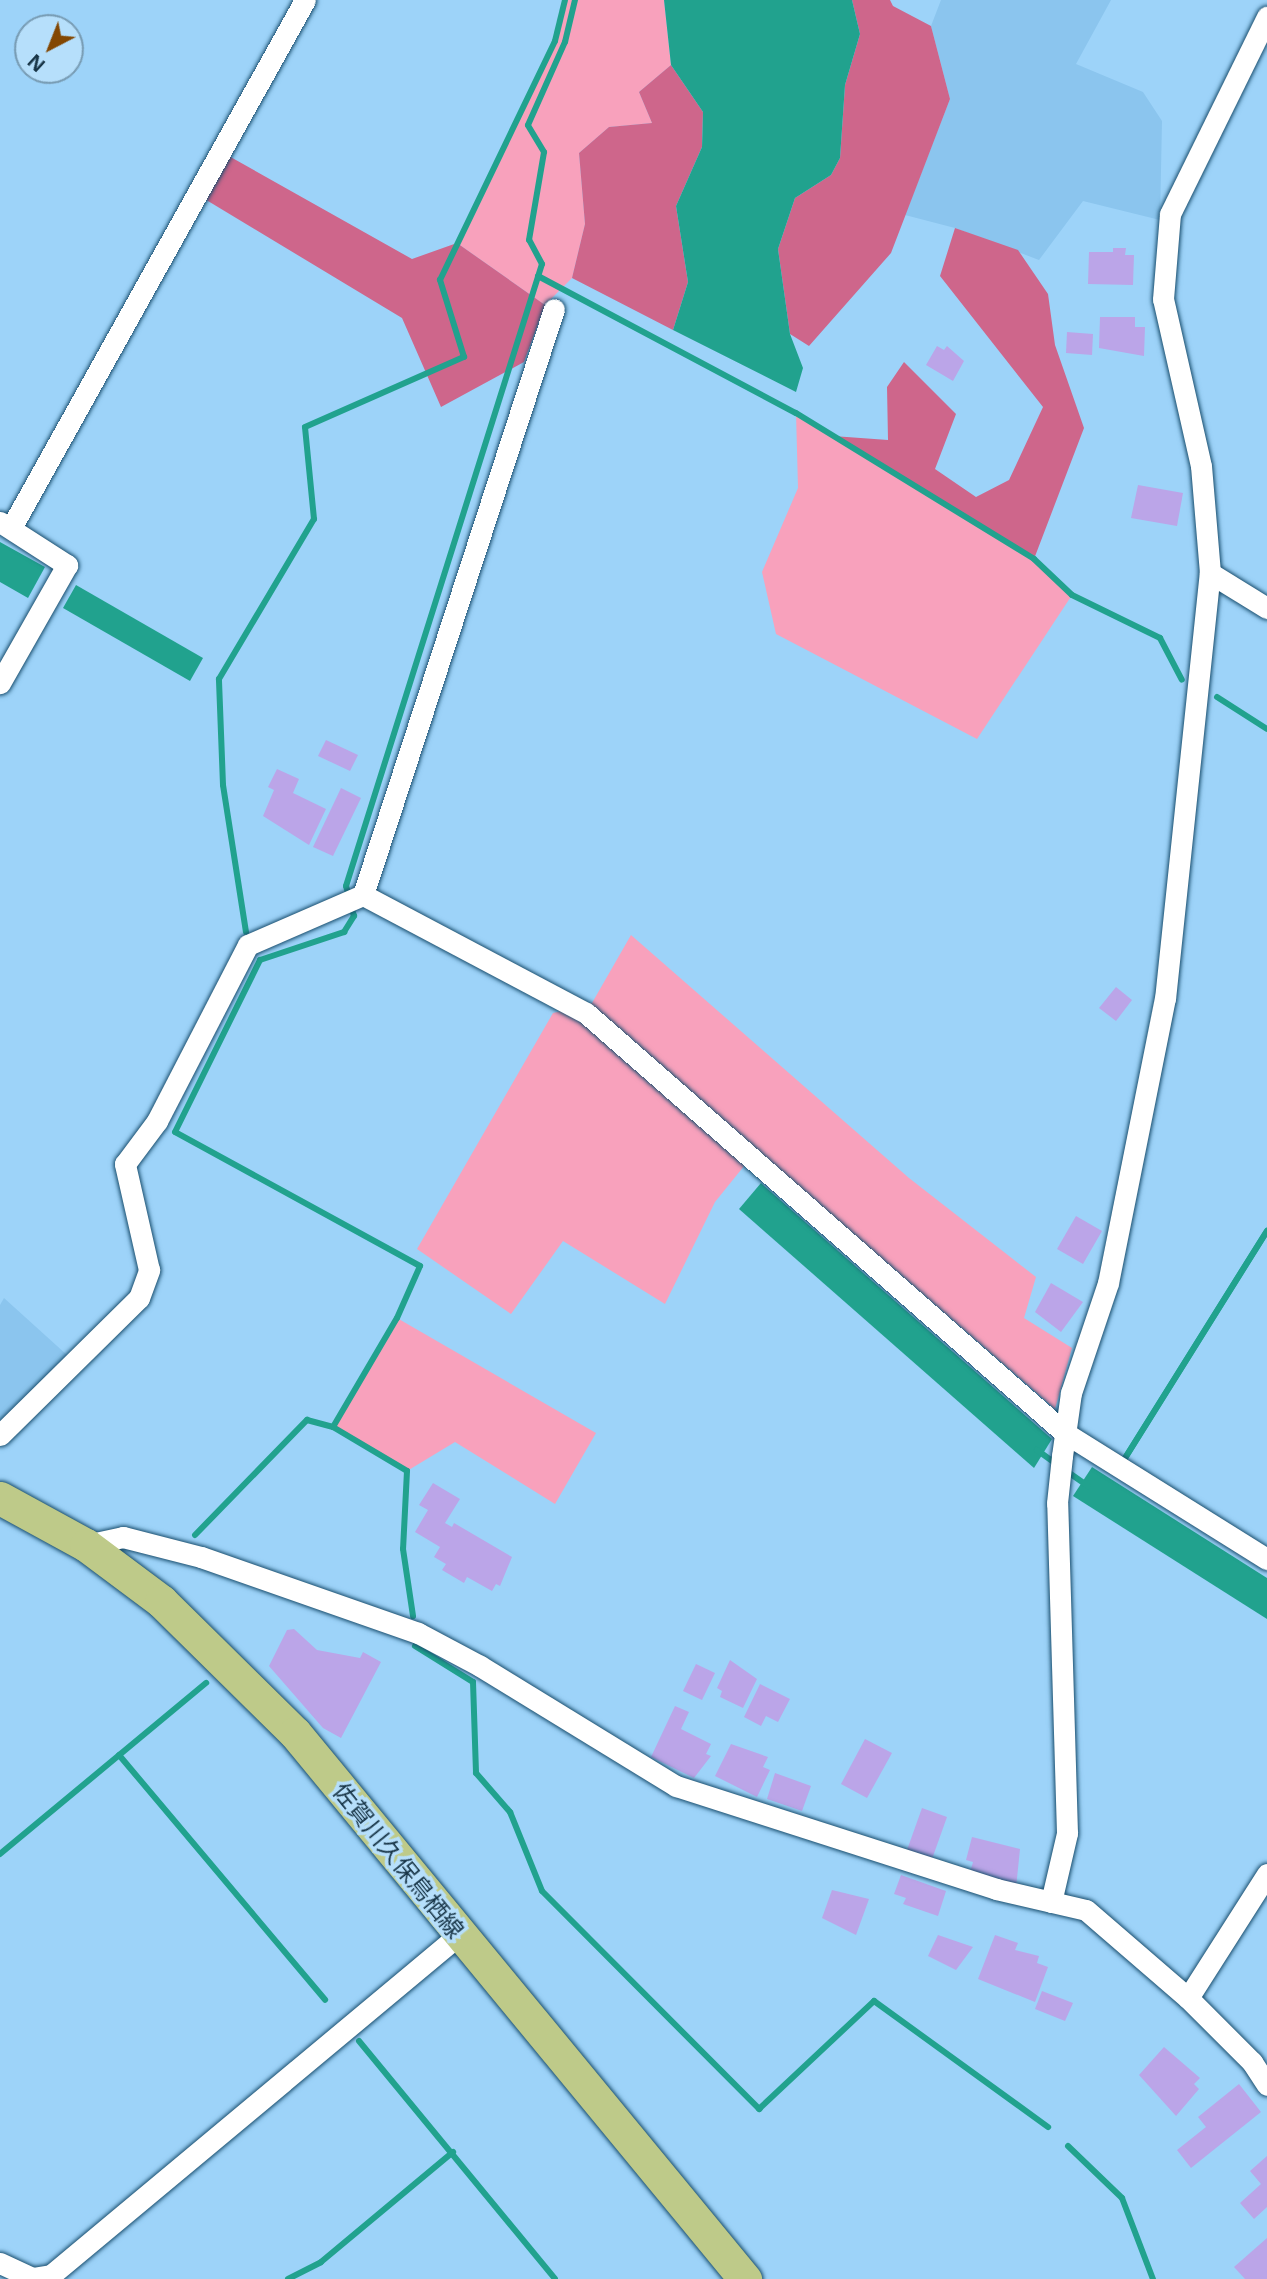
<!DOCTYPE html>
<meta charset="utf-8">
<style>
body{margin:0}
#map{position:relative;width:1267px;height:2279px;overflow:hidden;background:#9dd3f9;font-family:"Open Sans","Noto Sans JP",sans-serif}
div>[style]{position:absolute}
.built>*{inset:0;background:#8bc5ee}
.green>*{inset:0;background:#f8a1bc}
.forest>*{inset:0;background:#ce668b}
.water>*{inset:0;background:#21a28e}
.stream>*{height:6px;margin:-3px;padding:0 3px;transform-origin:3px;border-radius:3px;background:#21a28e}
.building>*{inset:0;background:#bba5e8}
.roads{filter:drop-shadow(0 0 2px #194e6e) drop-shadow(0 0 2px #194e6e)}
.street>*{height:21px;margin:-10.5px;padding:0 10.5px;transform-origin:10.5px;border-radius:10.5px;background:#fff}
.primary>*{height:33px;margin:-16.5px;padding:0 16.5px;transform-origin:16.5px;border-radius:16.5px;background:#beca89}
span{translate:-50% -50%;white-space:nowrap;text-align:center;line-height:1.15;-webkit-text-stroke:7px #b6dffb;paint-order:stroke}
.street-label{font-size:24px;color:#183547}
.north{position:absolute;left:14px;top:14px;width:70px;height:70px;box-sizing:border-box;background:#b6dffb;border:2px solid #779bb3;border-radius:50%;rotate:222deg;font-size:19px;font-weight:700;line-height:28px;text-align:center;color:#183547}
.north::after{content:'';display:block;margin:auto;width:24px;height:32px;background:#834702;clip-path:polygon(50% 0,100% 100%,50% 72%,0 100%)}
</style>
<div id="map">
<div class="built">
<div style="clip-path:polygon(941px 0,1111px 0,1076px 64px,1143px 92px,1162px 121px,1160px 220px,1083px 201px,1039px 260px,955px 228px,905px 215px,950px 99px,931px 26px)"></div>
<div style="clip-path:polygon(4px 1298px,67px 1355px,0 1424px,0 1305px)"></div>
</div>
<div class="green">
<div style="clip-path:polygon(565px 0,664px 0,671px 65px,639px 92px,652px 123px,609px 127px,579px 153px,585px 224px,572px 278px,545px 305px,457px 243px,555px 41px)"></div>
<div style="clip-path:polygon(796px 413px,1034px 559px,1072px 595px,977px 739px,776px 634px,762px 572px,798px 488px)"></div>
<div style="clip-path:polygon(631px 935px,909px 1178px,1036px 1277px,1024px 1318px,1072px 1348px,1055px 1409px,757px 1150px,715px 1202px,665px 1304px,563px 1241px,511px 1314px,417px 1249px,553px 1013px,592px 1003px)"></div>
<div style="clip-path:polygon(397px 1318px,596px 1433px,555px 1504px,455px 1442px,407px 1471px,333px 1427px)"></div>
</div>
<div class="forest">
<div style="clip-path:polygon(852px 0,890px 0,893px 6px,931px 26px,950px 99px,891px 253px,809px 346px,790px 334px,778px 249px,795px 198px,831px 175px,840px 158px,845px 85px,860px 34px)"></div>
<div style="clip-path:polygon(671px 65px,703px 112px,702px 147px,676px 206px,688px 282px,673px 330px,572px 278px,585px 224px,579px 153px,609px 127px,652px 123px,639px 92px)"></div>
<div style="clip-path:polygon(227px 155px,412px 259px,457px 243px,545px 305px,524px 362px,441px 407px,402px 318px,203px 198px)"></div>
<div style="clip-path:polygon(955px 228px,1018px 250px,1048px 294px,1055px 345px,1084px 428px,1034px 559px,833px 436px,888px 440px,887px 387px,904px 362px,956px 414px,935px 469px,976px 497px,1009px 480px,1043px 407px,940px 276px)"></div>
</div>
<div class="water">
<div style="clip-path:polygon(664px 0,852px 0,860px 34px,845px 85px,840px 158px,831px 175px,795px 198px,778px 249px,790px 334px,803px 368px,796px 392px,673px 330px,688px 282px,676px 206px,702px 147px,703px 112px,671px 65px)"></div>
<div style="clip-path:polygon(0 542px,45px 567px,28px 598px,0 582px)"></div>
<div style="clip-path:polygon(76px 585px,203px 658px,190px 681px,63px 608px)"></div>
<div style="clip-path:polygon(761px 1183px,1052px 1439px,1034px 1468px,739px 1209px)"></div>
<div style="clip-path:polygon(1092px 1467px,1267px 1578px,1267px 1619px,1073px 1496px)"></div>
</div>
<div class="stream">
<div style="left:538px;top:276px;width:292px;rotate:28deg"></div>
<div style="left:796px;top:413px;width:279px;rotate:31.5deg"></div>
<div style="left:1034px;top:559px;width:52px;rotate:43.5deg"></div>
<div style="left:1072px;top:595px;width:98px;rotate:26deg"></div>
<div style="left:1160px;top:638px;width:47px;rotate:62.4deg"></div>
<div style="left:1217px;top:697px;width:59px;rotate:32.6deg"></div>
<div style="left:349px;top:896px;width:10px;rotate:-107deg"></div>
<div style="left:346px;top:886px;width:652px;rotate:-72.51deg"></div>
<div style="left:542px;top:264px;width:27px;rotate:-118deg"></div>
<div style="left:529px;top:240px;width:89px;rotate:-80.3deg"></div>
<div style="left:544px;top:152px;width:31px;rotate:-121deg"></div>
<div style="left:528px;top:125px;width:91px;rotate:-66deg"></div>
<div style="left:565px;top:42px;width:43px;rotate:-76.6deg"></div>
<div style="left:246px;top:932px;width:149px;rotate:-98.9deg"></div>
<div style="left:223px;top:785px;width:106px;rotate:-92.2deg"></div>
<div style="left:219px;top:679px;width:186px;rotate:-59.3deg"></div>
<div style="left:314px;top:519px;width:92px;rotate:-95.6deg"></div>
<div style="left:305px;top:427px;width:174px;rotate:-23.8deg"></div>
<div style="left:464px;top:357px;width:81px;rotate:-107.3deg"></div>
<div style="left:440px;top:280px;width:265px;rotate:-64.3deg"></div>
<div style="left:555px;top:41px;width:42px;rotate:-76.3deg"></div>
<div style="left:1267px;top:1231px;width:268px;rotate:122deg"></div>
<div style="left:1125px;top:1458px;width:268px;rotate:-58deg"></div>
<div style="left:333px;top:1427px;width:86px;rotate:30.7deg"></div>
<div style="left:407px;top:1471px;width:78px;rotate:92.9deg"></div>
<div style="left:403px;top:1549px;width:68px;rotate:81.5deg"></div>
<div style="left:1037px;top:1450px;width:24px;rotate:36deg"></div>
<div style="left:1065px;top:1470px;width:28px;rotate:35deg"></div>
<div style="left:195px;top:1535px;width:161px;rotate:-45.8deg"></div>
<div style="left:307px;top:1420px;width:27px;rotate:15deg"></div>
<div style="left:333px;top:1427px;width:126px;rotate:-59.6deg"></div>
<div style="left:397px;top:1318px;width:57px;rotate:-66.1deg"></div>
<div style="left:420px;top:1266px;width:279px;rotate:-151.3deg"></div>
<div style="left:175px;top:1132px;width:192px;rotate:-63.7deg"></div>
<div style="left:260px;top:960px;width:89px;rotate:-18.4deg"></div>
<div style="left:344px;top:932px;width:19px;rotate:-58deg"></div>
<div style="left:354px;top:916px;width:10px;rotate:-107deg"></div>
<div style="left:415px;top:1646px;width:68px;rotate:31.8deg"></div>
<div style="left:473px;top:1682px;width:91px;rotate:88.1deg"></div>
<div style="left:476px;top:1773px;width:52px;rotate:48.9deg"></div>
<div style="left:510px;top:1812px;width:85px;rotate:67.9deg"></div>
<div style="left:542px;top:1891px;width:308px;rotate:45.1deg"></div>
<div style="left:759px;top:2109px;width:158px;rotate:-43.2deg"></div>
<div style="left:874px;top:2001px;width:215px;rotate:35.9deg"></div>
<div style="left:119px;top:1755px;width:320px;rotate:49.9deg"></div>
<div style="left:0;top:1854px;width:268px;rotate:-39.7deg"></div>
<div style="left:359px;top:2041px;width:308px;rotate:50.5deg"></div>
<div style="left:1068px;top:2146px;width:75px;rotate:43.9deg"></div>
<div style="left:1122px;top:2198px;width:87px;rotate:69.1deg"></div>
<div style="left:288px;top:2279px;width:37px;rotate:-27deg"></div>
<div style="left:321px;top:2262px;width:172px;rotate:-39.8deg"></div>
</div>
<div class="building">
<div style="clip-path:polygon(1113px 248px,1126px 248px,1125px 255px,1134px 255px,1133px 285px,1088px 284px,1089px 252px,1113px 252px)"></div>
<div style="clip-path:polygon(1100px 317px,1135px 317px,1135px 327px,1145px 327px,1144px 356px,1099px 348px)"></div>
<div style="clip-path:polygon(1067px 332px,1093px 334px,1092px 355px,1066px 353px)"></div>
<div style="clip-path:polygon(937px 346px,944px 350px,947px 346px,964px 361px,953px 381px,926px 365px)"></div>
<div style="clip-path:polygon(1138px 485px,1183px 493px,1177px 526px,1131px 518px)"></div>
<div style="clip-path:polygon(326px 740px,358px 755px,350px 771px,318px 756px)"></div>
<div style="clip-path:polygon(277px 769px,299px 779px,293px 793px,326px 809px,309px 845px,263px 816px,274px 790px,268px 787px)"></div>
<div style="clip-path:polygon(341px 788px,361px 798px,333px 856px,313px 847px)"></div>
<div style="clip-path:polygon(1116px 987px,1132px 1000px,1116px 1021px,1099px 1008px)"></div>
<div style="clip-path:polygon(1076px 1216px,1102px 1231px,1083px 1264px,1057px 1249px)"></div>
<div style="clip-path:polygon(1051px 1283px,1083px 1302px,1061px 1332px,1035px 1312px)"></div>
<div style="clip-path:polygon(433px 1483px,460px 1499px,445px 1523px,452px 1527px,454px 1523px,512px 1557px,500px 1586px,496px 1584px,492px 1591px,467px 1577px,464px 1583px,442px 1570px,446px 1564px,434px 1557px,440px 1547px,415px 1532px,428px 1510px,419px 1505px)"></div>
<div style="clip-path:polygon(294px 1629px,317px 1650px,360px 1658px,363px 1652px,381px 1662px,341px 1738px,323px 1728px,269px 1666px,287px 1630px)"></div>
<div style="clip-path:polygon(730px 1660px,757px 1679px,743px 1708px,720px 1697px,722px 1691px,717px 1688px)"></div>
<div style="clip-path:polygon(696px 1664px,715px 1673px,702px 1700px,683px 1691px)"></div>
<div style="clip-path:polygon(760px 1684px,790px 1699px,778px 1722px,766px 1716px,761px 1726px,744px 1717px)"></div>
<div style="clip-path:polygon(675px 1706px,689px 1712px,681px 1729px,711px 1744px,706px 1754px,711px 1756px,694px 1778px,651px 1757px)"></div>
<div style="clip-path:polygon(865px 1739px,892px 1753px,867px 1798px,841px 1784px)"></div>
<div style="clip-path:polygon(731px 1744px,768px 1757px,763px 1767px,770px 1770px,757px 1797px,715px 1776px)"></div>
<div style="clip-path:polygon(775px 1773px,811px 1786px,802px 1811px,767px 1799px)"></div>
<div style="clip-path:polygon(922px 1808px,947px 1817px,932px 1859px,907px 1850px)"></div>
<div style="clip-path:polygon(972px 1837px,1020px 1849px,1016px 1888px,970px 1872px,973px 1862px,966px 1860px)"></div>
<div style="clip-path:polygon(901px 1875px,946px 1891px,938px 1916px,903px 1904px,906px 1898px,894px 1894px)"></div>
<div style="clip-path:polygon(832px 1890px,869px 1899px,856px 1935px,822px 1918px)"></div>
<div style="clip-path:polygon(938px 1935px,973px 1947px,956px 1970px,928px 1956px)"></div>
<div style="clip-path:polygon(995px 1935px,1018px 1943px,1015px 1950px,1039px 1956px,1037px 1963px,1048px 1967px,1035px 2002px,978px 1979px)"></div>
<div style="clip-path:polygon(1042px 1991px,1073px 2003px,1065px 2021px,1035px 2009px)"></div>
<div style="clip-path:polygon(1164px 2047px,1200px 2078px,1194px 2084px,1199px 2089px,1176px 2116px,1139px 2075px)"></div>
<div style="clip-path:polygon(1239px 2084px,1261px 2112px,1191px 2168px,1177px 2150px,1206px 2127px,1198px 2117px)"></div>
<div style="clip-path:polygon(1267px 2156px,1267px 2207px,1254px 2219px,1240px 2203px,1261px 2184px,1250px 2171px)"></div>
<div style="clip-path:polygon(1267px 2238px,1267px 2279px,1245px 2279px,1234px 2267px)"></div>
</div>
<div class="roads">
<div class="street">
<div style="left:0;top:522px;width:80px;rotate:32.7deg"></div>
<div style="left:67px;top:565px;width:136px;rotate:119.6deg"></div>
<div style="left:11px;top:528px;width:604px;rotate:-60.89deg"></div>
<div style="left:1210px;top:573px;width:67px;rotate:31.6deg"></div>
<div style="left:363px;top:895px;width:252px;rotate:27.9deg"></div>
<div style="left:586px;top:1013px;width:637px;rotate:41.25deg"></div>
<div style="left:1065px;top:1433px;width:238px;rotate:32deg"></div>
<div style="left:0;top:1435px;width:195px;rotate:-44.6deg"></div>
<div style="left:139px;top:1298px;width:30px;rotate:-70deg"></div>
<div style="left:149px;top:1270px;width:109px;rotate:-102.8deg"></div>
<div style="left:125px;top:1164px;width:54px;rotate:-53.3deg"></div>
<div style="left:157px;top:1121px;width:198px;rotate:-62.7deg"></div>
<div style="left:248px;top:945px;width:125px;rotate:-23.5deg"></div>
<div style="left:363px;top:895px;width:616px;rotate:-71.95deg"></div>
<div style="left:86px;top:1545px;width:38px;rotate:-12deg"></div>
<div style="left:123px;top:1537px;width:81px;rotate:14.4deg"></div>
<div style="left:201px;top:1557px;width:230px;rotate:19.3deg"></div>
<div style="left:418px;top:1633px;width:70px;rotate:28deg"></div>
<div style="left:480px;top:1666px;width:230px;rotate:31.5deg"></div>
<div style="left:676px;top:1786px;width:336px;rotate:17.8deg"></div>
<div style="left:996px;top:1889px;width:92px;rotate:13.1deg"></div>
<div style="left:1086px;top:1910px;width:135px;rotate:40.8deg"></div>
<div style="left:1188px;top:1998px;width:91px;rotate:45deg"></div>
<div style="left:1252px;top:2062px;width:27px;rotate:57deg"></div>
<div style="left:1051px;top:1902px;width:71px;rotate:-76.9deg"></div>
<div style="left:1067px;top:1833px;width:330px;rotate:-91.7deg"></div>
<div style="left:1057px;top:1503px;width:47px;rotate:-83.9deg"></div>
<div style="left:1062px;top:1456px;width:64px;rotate:-81.9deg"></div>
<div style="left:1071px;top:1393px;width:116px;rotate:-71.4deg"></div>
<div style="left:1108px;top:1283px;width:290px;rotate:-78.7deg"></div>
<div style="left:1165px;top:999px;width:428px;rotate:-84deg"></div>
<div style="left:1210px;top:573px;width:107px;rotate:-94.8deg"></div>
<div style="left:1201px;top:466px;width:171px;rotate:-102.8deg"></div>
<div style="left:1163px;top:299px;width:85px;rotate:-85.3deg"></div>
<div style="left:1170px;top:214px;width:220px;rotate:-63.8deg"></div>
<div style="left:1188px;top:1998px;width:147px;rotate:-57.5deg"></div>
<div style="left:0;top:2263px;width:35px;rotate:25deg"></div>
<div style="left:32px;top:2278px;width:19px;rotate:-9deg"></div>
<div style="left:51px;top:2275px;width:533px;rotate:-39.82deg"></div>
</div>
<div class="primary">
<div style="left:0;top:1498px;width:98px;rotate:28.7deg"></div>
<div style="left:86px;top:1545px;width:94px;rotate:36.7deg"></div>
<div style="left:161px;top:1601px;width:188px;rotate:44.6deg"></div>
<div style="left:295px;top:1733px;width:708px;rotate:50.51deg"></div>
</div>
</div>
<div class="street-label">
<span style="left:399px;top:1860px;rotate:51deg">佐賀川久保鳥栖線</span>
</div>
<div class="north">N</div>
</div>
